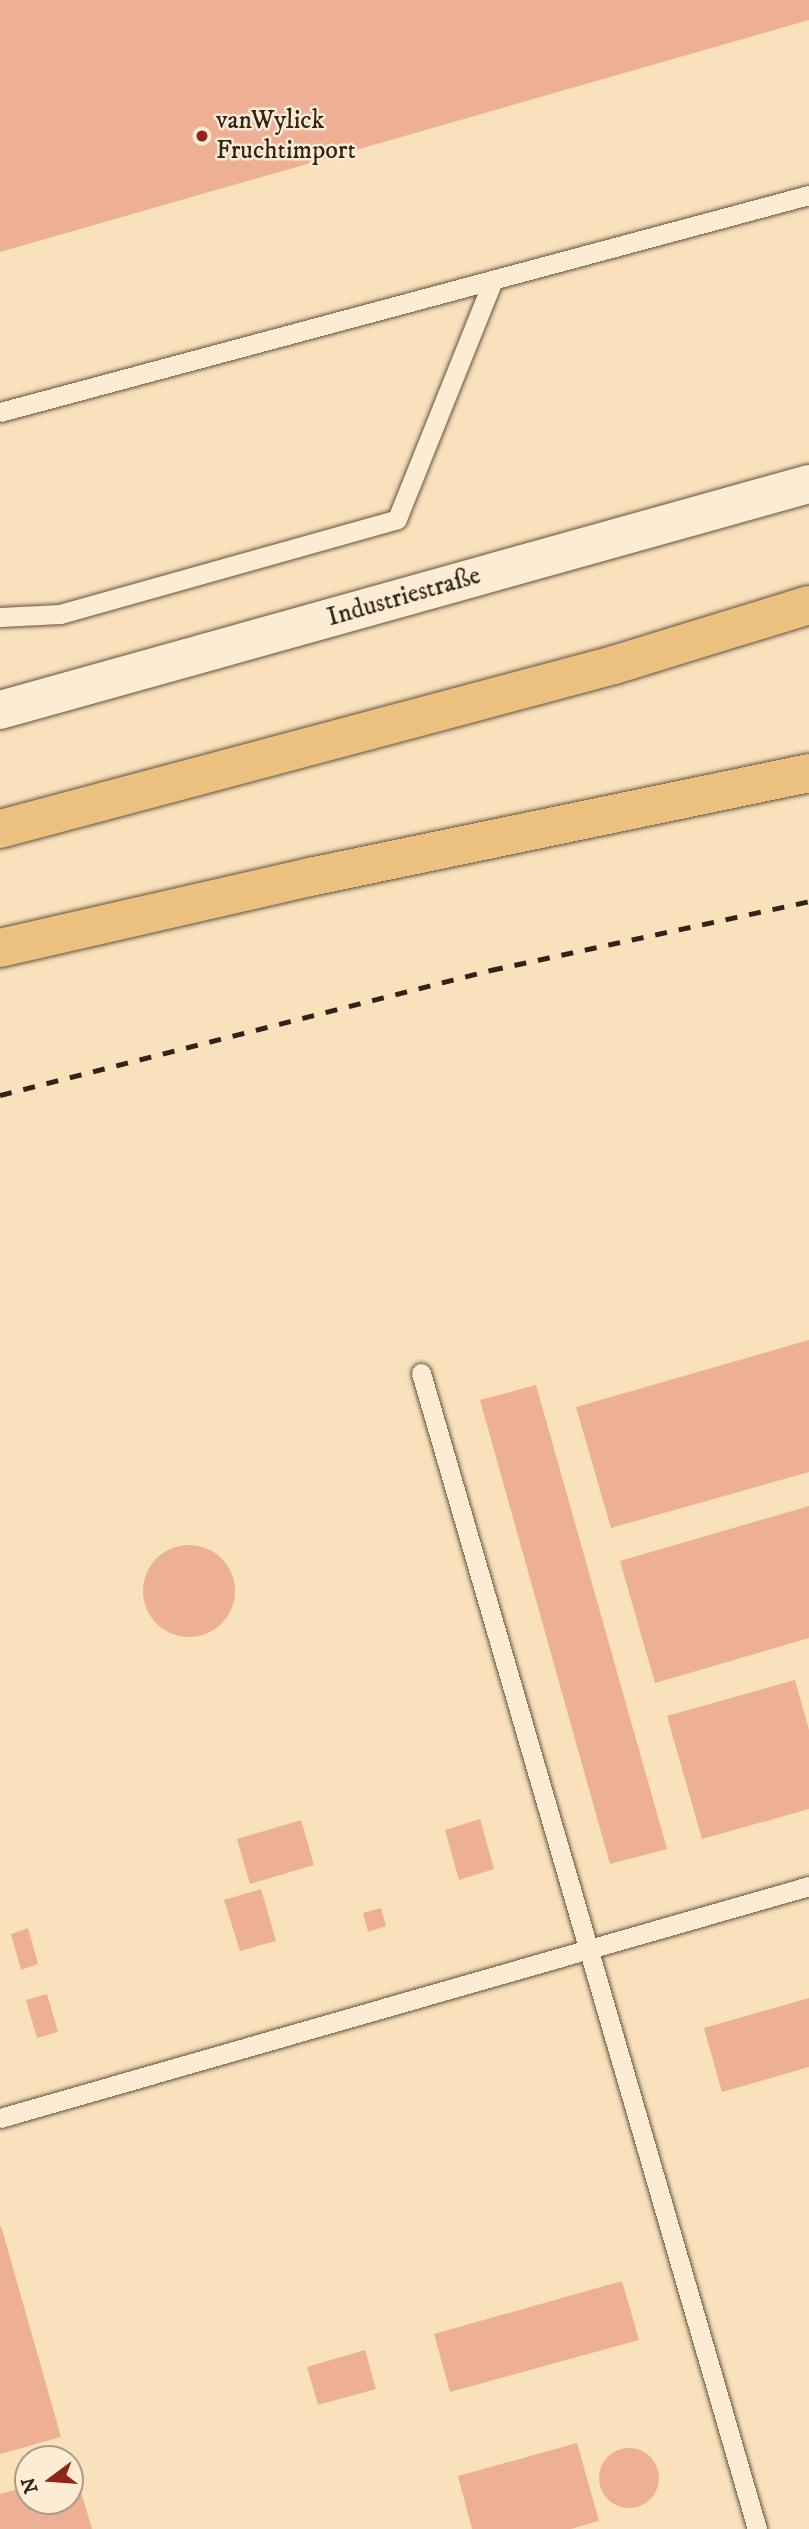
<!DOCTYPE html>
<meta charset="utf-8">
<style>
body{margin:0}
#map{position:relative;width:809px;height:2529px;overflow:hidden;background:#f9e1bb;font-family:"IM FELL DW Pica",serif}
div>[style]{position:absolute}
.building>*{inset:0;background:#edb094}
.round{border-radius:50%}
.roads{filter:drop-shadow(0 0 2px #645242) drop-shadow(0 0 2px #645242)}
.service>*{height:19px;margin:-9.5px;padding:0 9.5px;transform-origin:9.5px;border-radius:9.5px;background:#fbecd3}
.tertiary>*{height:38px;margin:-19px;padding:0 19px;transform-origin:19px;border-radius:19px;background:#fbecd3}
.trunk>*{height:38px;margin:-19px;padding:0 19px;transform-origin:19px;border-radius:19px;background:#ecc07e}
.rail>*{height:5px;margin-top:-2.5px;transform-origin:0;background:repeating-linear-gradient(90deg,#32231a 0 12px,transparent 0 24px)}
.dots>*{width:19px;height:19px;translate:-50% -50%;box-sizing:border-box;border:4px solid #fbecd3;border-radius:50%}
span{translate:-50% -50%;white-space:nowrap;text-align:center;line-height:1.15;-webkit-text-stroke:5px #fbecd3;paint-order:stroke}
.poi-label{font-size:26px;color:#32231a}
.left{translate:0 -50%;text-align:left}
.street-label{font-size:26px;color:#32231a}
.north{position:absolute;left:14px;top:2445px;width:70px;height:70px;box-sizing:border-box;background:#fbecd3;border:2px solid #ab9c89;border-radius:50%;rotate:254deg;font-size:19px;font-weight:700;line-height:28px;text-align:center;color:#32231a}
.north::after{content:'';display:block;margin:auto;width:24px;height:32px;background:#8f2418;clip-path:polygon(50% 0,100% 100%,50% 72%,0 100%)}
</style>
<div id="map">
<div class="building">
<div style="clip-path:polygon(0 0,809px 0,809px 20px,0 252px)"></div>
<div style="clip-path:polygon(809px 1340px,809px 1472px,611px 1528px,576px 1407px)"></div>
<div style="clip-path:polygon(536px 1385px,667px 1849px,610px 1864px,480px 1400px)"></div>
<div style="clip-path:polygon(809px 1506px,809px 1638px,655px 1683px,620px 1561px)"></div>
<div class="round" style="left:143px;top:1545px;width:92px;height:92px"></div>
<div style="clip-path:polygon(795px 1680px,809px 1730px,809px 1809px,702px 1839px,667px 1716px)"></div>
<div style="clip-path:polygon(480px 1819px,494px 1869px,459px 1880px,445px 1830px)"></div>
<div style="clip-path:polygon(301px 1820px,314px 1865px,250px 1884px,237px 1839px)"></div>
<div style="clip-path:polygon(261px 1889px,276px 1941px,240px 1951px,224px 1900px)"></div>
<div style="clip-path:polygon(381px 1908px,386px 1926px,368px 1932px,363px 1913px)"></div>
<div style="clip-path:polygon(28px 1928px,38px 1964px,21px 1970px,11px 1934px)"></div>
<div style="clip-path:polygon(47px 1994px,58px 2032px,37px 2038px,26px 2000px)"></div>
<div style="clip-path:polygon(809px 1998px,809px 2067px,722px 2092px,704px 2028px)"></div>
<div style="clip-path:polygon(1px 2226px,61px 2437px,0 2454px,0 2227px)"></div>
<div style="clip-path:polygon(622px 2281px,639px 2340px,450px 2392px,434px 2334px)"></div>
<div style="clip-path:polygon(365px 2350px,376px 2389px,318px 2405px,307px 2367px)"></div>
<div style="clip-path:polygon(577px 2443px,599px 2521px,571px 2529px,472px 2529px,458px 2476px)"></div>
<div class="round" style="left:599px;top:2448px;width:60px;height:60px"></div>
<div style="clip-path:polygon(75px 2472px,92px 2529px,0 2529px,0 2494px,28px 2486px,28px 2501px,70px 2501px,70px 2474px)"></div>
</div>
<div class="roads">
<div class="service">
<div style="left:0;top:412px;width:838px;rotate:-15.02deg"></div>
<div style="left:0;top:617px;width:60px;rotate:-2.9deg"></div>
<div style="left:60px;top:614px;width:350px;rotate:-15.7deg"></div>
<div style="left:397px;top:519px;width:258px;rotate:-68.1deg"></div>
<div style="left:421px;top:1373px;width:1204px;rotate:73.79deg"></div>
<div style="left:0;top:2118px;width:842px;rotate:-16deg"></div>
</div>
<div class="tertiary">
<div style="left:0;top:710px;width:840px;rotate:-15.61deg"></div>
</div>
<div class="trunk">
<div style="left:0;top:829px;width:636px;rotate:-14.95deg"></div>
<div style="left:614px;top:665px;width:204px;rotate:-17.1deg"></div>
<div style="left:0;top:948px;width:318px;rotate:-12.9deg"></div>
<div style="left:310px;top:877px;width:510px;rotate:-11.77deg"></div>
</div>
</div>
<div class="rail">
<div style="left:0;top:1095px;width:507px;rotate:-14.28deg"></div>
<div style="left:491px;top:970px;width:325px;rotate:-12.2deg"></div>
</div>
<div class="dots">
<div style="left:202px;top:136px;background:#8f2418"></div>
</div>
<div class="poi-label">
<span class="left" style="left:216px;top:136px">vanWylick<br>Fruchtimport</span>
</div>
<div class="street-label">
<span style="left:404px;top:597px;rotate:-16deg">Industriestraße</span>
</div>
<div class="north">N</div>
</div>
